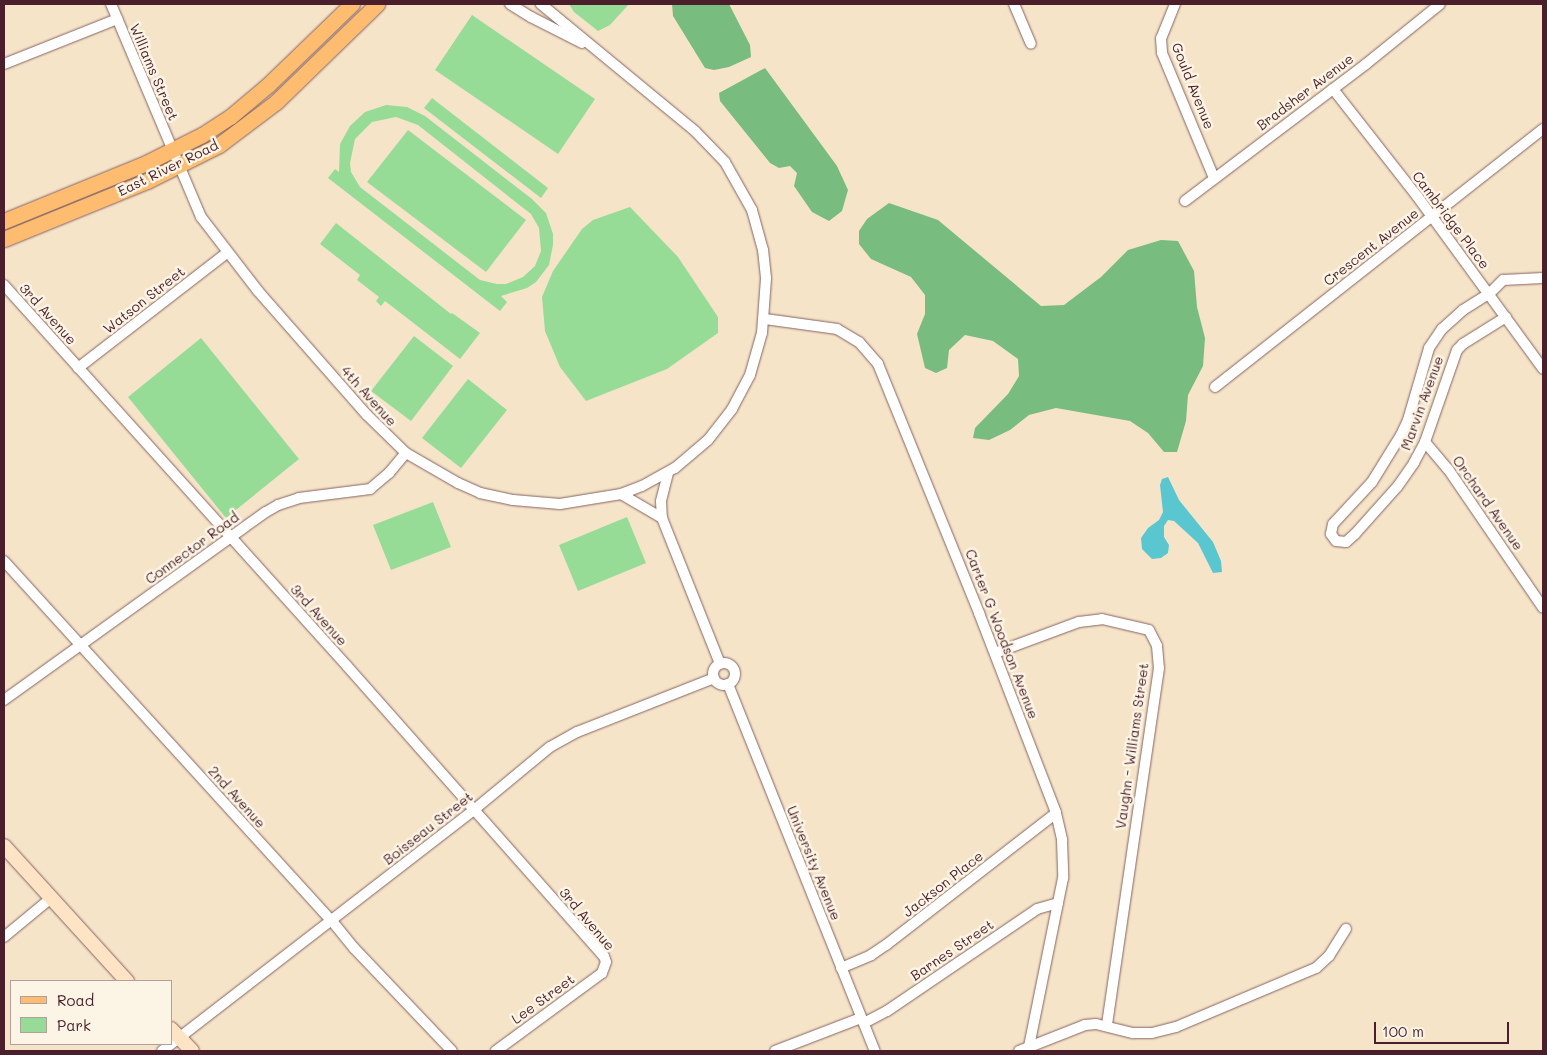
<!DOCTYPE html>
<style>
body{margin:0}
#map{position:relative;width:1547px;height:1055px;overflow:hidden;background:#f6e4c9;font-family:Mali,sans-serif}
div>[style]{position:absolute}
.green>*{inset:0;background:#96dc96}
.forest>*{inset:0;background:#78bc7f}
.water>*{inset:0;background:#5ac7d0}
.roads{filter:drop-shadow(0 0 1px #866462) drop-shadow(0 0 1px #866462)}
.street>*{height:10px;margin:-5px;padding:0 5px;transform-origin:5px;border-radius:5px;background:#fff}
.street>.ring{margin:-5px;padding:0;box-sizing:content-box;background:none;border:10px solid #fff;border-radius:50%}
.secondary>*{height:14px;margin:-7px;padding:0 7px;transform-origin:7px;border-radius:7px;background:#fee4c5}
.primary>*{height:15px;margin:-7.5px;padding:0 7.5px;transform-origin:7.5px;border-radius:7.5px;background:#fdbc6f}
span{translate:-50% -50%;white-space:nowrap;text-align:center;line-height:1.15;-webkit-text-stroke:5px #fcf5e5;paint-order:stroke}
.street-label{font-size:14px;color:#4a1f2b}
.frame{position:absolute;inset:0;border:5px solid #4a1f2b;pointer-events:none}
.legend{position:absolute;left:10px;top:980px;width:162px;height:65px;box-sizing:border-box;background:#fcf5e5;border:1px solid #b59f9b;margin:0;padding:6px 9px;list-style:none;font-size:15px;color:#4a1f2b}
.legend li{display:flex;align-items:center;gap:10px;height:25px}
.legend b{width:25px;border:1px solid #b59f9b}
.scale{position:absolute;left:1374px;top:1022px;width:135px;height:22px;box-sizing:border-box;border:2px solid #4a1f2b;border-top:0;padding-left:6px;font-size:15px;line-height:18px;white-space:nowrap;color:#4a1f2b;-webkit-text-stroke:4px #fcf5e5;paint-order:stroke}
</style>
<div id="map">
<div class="green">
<div style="clip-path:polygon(569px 4px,629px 4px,610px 25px,598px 31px,574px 12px)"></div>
<div style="clip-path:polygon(472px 15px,595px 99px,558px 154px,435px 70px)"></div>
<div style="clip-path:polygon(432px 98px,548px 188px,541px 198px,424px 108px)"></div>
<div style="clip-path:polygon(evenodd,386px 105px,407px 107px,425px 116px,532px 199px,546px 213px,553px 234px,553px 245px,549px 265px,536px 282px,527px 288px,501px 296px,507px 302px,500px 311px,328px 178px,335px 169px,339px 172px,340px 144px,350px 126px,365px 112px,386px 105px,396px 117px,418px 125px,531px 214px,539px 228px,541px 251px,535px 266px,523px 277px,506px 284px,497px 284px,480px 280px,360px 187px,351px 172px,350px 163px,355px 139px,372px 122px,396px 117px)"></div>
<div style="clip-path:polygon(408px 130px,526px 220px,486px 272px,367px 182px)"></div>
<div style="clip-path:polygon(630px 207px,678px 257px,718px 317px,718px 333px,667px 369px,586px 401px,560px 367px,545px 331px,542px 297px,553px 271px,582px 229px,593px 220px)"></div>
<div style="clip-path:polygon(336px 223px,451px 314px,452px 313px,480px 333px,460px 359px,385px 301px,381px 306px,376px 301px,379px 297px,357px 280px,360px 275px,320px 244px)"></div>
<div style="clip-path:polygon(414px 336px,453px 366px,411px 421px,371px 391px)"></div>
<div style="clip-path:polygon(201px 338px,299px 459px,226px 518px,128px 397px)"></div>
<div style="clip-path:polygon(468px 379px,507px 410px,461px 468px,422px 438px)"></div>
<div style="clip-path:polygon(433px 502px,451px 547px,391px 570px,373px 525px)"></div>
<div style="clip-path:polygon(627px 517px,646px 563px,578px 591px,559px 545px)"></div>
</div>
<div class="forest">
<div style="clip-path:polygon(672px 4px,729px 4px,750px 45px,751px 57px,729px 67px,714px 70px,705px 68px,673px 16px)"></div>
<div style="clip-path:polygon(765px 68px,837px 166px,848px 190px,842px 211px,829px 221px,812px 212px,794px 186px,797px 173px,790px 166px,779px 168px,770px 163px,720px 101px,719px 93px)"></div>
<div style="clip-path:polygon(889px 203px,938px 220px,1041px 306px,1064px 305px,1101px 277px,1128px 250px,1161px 240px,1178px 241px,1194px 271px,1197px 307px,1205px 338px,1203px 366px,1188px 395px,1186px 421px,1177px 452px,1164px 452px,1148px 433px,1130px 421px,1056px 408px,1029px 415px,1010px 430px,989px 440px,973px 438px,975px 428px,1008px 394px,1019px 376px,1018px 359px,993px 341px,965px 335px,949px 350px,947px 368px,936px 373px,925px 368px,917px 334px,925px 314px,925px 295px,911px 277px,871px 259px,859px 244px,859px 231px,867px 219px)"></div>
</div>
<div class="water">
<div style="clip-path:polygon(1168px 477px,1179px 500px,1213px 542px,1221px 561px,1222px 572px,1213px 573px,1198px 543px,1174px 521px,1168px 520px,1164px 526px,1164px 537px,1169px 545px,1168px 553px,1161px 558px,1152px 559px,1142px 549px,1141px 538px,1148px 528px,1159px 520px,1163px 512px,1160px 485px,1162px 479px)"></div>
</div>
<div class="roads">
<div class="street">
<div style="left:111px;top:4px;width:231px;rotate:67.1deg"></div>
<div style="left:201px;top:217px;width:93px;rotate:52.4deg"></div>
<div style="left:258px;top:291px;width:165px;rotate:48.7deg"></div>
<div style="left:367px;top:415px;width:54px;rotate:44.3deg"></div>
<div style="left:406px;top:453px;width:60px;rotate:30deg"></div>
<div style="left:458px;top:483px;width:24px;rotate:24deg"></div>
<div style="left:480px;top:493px;width:34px;rotate:12deg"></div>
<div style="left:513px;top:500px;width:47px;rotate:4.9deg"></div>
<div style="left:560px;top:504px;width:62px;rotate:-9.3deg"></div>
<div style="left:621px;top:494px;width:22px;rotate:-21deg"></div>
<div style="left:642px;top:486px;width:38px;rotate:-29deg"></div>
<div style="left:675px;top:468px;width:43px;rotate:-40.3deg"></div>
<div style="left:708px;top:440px;width:39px;rotate:-52deg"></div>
<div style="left:732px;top:409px;width:38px;rotate:-62deg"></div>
<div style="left:750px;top:375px;width:44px;rotate:-74.1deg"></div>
<div style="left:762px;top:333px;width:55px;rotate:-85.8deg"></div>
<div style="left:766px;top:278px;width:28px;rotate:-96deg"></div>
<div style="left:763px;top:250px;width:41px;rotate:-105.4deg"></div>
<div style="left:752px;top:210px;width:55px;rotate:-119.4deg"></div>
<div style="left:725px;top:162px;width:43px;rotate:-134.1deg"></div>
<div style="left:695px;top:131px;width:200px;rotate:-140.5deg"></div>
<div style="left:510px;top:4px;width:25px;rotate:32deg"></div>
<div style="left:531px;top:17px;width:57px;rotate:27deg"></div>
<div style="left:1014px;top:4px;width:43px;rotate:67deg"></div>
<div style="left:1175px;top:4px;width:37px;rotate:112deg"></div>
<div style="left:1161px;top:38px;width:15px;rotate:86deg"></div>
<div style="left:1162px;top:53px;width:135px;rotate:67.4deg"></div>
<div style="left:4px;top:64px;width:122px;rotate:-21.7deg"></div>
<div style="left:1333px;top:89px;width:136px;rotate:51.9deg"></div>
<div style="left:1417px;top:196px;width:214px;rotate:53.9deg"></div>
<div style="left:1185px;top:201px;width:227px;rotate:-37.1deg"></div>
<div style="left:1366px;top:64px;width:95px;rotate:-39deg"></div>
<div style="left:4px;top:285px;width:513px;rotate:48deg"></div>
<div style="left:347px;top:666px;width:387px;rotate:48.5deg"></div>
<div style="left:604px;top:956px;width:6px;rotate:72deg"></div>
<div style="left:606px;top:962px;width:12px;rotate:110deg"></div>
<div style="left:602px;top:973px;width:132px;rotate:143.7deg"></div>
<div style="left:1506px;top:317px;width:51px;rotate:147.9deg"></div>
<div style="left:1463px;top:344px;width:8px;rotate:135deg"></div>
<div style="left:1457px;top:350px;width:97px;rotate:109.2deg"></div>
<div style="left:1425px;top:442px;width:24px;rotate:118deg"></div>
<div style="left:1414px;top:463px;width:29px;rotate:125deg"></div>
<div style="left:1397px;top:487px;width:63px;rotate:131.8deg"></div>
<div style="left:1355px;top:534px;width:12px;rotate:138deg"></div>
<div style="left:1346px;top:542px;width:10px;rotate:-174deg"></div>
<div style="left:1336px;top:541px;width:9px;rotate:-126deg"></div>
<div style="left:1331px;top:534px;width:10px;rotate:-79deg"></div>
<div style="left:1333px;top:524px;width:57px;rotate:-47.1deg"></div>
<div style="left:1372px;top:482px;width:55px;rotate:-58.3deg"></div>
<div style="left:1401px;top:435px;width:17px;rotate:-65deg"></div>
<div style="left:1408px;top:420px;width:75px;rotate:-73.7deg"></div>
<div style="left:1429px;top:348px;width:23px;rotate:-56deg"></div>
<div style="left:1442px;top:329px;width:28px;rotate:-42deg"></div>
<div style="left:1463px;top:310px;width:31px;rotate:-32deg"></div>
<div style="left:1489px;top:294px;width:20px;rotate:-45deg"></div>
<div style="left:1503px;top:280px;width:40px;rotate:-2.9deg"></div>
<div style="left:765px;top:319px;width:73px;rotate:7.9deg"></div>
<div style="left:837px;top:329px;width:26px;rotate:31deg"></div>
<div style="left:859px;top:342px;width:29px;rotate:49deg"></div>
<div style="left:878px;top:364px;width:269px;rotate:67.9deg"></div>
<div style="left:979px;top:613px;width:214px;rotate:68.9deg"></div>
<div style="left:1056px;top:813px;width:28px;rotate:77deg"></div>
<div style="left:1062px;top:840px;width:38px;rotate:88deg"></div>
<div style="left:1063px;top:878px;width:172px;rotate:101.4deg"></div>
<div style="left:78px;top:368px;width:188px;rotate:-37.7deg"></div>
<div style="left:1215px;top:387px;width:417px;rotate:-38.2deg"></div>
<div style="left:1425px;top:442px;width:35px;rotate:50deg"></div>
<div style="left:1448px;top:469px;width:168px;rotate:55.6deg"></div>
<div style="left:668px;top:473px;width:29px;rotate:104deg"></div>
<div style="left:661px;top:501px;width:17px;rotate:87deg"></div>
<div style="left:662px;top:518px;width:157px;rotate:68.3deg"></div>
<div style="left:621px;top:494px;width:48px;rotate:30.3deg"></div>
<div style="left:4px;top:561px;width:487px;rotate:47.7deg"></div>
<div style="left:332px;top:921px;width:35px;rotate:51deg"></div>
<div style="left:354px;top:948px;width:142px;rotate:46.4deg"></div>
<div style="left:995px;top:653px;width:90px;rotate:-20.3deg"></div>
<div style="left:1079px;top:622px;width:23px;rotate:-7deg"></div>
<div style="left:1102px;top:619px;width:48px;rotate:13.2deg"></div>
<div style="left:1149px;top:630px;width:18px;rotate:63deg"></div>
<div style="left:1157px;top:646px;width:22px;rotate:85deg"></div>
<div style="left:1159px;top:668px;width:362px;rotate:98.3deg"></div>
<div class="ring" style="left:713px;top:663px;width:12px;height:12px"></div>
<div style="left:728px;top:684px;width:395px;rotate:68.2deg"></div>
<div style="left:4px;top:700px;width:322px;rotate:-35.7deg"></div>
<div style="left:266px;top:512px;width:14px;rotate:-30deg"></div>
<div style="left:278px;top:505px;width:22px;rotate:-18deg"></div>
<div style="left:299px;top:498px;width:72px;rotate:-7.2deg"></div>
<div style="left:370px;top:489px;width:25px;rotate:-40deg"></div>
<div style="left:389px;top:473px;width:26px;rotate:-50deg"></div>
<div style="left:4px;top:937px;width:60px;rotate:-39.6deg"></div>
<div style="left:841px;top:968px;width:33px;rotate:-23deg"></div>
<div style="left:871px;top:955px;width:18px;rotate:-34deg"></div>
<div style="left:886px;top:945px;width:215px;rotate:-37.8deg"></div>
<div style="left:864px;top:1023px;width:26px;rotate:-28deg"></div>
<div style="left:887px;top:1011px;width:181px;rotate:-34.2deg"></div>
<div style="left:1037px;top:909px;width:22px;rotate:-16deg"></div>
<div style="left:162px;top:1051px;width:396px;rotate:-37.7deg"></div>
<div style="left:475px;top:809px;width:97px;rotate:-39.6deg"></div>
<div style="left:550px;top:747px;width:31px;rotate:-29deg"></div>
<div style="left:577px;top:732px;width:147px;rotate:-21.5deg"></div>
<div style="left:775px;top:1051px;width:92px;rotate:-21deg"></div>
<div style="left:1019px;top:1051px;width:71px;rotate:-21.5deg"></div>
<div style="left:1085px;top:1025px;width:11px;rotate:-5deg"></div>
<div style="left:1096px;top:1024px;width:38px;rotate:14deg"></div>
<div style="left:1133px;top:1033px;width:19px"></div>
<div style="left:1152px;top:1033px;width:25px;rotate:-14deg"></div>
<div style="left:1176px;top:1027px;width:152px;rotate:-22.9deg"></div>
<div style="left:1316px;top:968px;width:18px;rotate:-43deg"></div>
<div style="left:1329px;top:956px;width:32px;rotate:-58deg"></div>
</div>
<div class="secondary">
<div style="left:4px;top:846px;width:183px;rotate:47.7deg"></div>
<div style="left:171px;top:1029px;width:30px;rotate:46deg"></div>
</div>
<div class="primary">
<div style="left:4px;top:221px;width:153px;rotate:-22.2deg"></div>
<div style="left:146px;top:163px;width:63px;rotate:-26.6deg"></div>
<div style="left:202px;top:135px;width:33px;rotate:-33deg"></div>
<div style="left:230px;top:117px;width:50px;rotate:-40.1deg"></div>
<div style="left:268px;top:85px;width:117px;rotate:-44deg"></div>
<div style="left:4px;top:239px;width:154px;rotate:-22.1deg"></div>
<div style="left:147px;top:181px;width:80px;rotate:-26.6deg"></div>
<div style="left:219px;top:145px;width:71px;rotate:-37deg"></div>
<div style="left:276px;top:102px;width:141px;rotate:-44.1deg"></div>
</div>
</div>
<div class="street-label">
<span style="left:154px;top:72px;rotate:67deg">Williams Street</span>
<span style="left:1193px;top:86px;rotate:68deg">Gould Avenue</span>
<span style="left:1305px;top:92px;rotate:-37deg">Bradsher Avenue</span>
<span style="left:168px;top:168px;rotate:-26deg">East River Road</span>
<span style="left:1451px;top:220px;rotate:53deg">Cambridge Place</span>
<span style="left:1371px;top:247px;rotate:-38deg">Crescent Avenue</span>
<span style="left:144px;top:300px;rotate:-38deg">Watson Street</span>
<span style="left:48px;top:314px;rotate:48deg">3rd Avenue</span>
<span style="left:369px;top:396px;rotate:48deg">4th Avenue</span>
<span style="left:1422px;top:403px;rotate:-70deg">Marvin Avenue</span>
<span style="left:1488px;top:503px;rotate:55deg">Orchard Avenue</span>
<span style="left:192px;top:548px;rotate:-36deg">Connector Road</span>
<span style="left:319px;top:615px;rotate:48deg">3rd Avenue</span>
<span style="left:1002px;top:634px;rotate:69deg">Carter G Woodson Avenue</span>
<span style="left:1132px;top:746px;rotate:-82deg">Vaughn - Williams Street</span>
<span style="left:237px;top:797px;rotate:48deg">2nd Avenue</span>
<span style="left:428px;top:828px;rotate:-38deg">Boisseau Street</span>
<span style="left:814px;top:863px;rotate:68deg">University Avenue</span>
<span style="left:943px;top:884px;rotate:-38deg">Jackson Place</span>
<span style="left:587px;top:919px;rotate:50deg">3rd Avenue</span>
<span style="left:952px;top:950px;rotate:-34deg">Barnes Street</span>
<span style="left:543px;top:999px;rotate:-36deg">Lee Street</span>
</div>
<div class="frame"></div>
<ul class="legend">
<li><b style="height:6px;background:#fdbc6f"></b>Road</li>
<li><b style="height:14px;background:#96dc96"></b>Park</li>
</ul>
<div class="scale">100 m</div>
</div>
